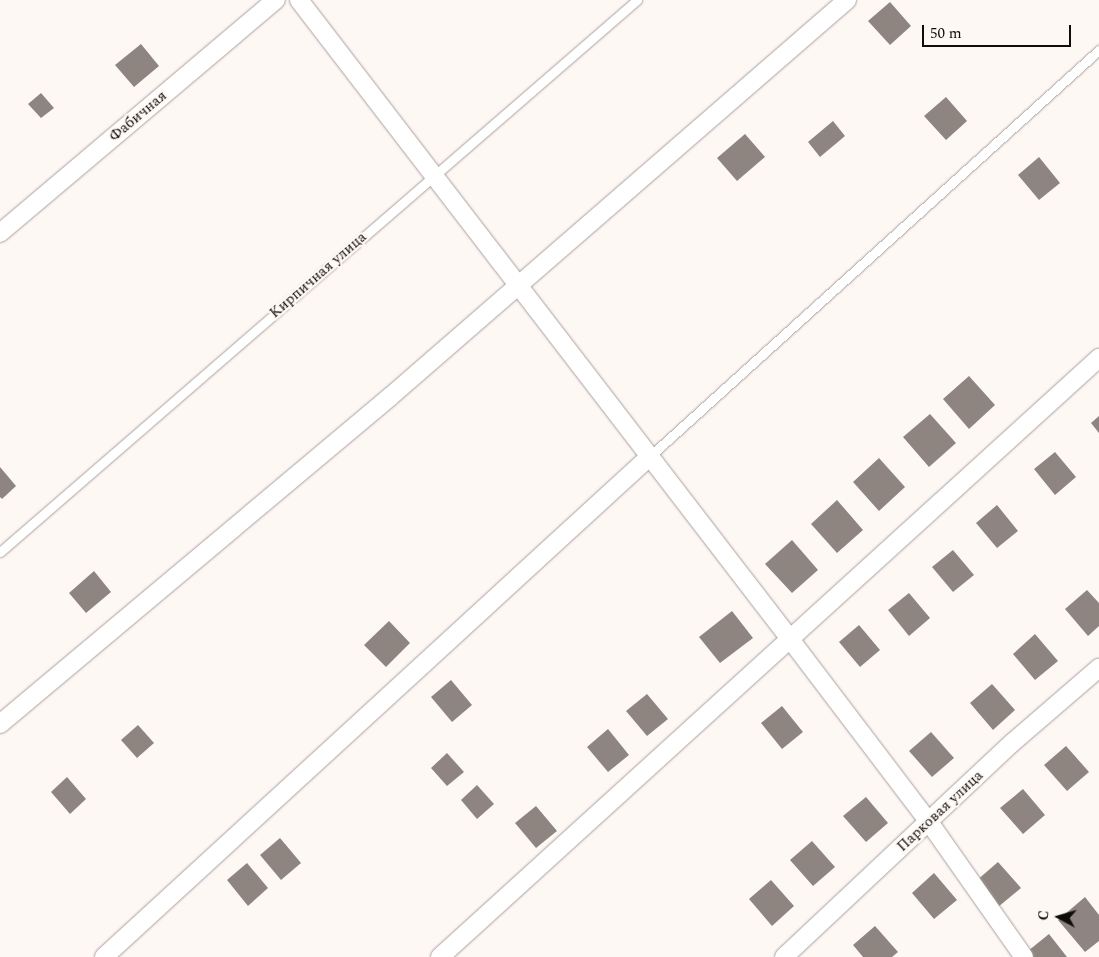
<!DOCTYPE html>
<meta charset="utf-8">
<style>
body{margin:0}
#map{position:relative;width:1099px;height:957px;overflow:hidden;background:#fef8f5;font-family:Spectral,serif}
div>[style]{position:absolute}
.building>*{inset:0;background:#8e8581}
.roads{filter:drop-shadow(0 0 1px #aaa09c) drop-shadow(0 0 1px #aaa09c)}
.lane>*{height:9px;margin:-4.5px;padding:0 4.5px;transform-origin:4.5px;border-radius:4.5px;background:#fff}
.street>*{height:18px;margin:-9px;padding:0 9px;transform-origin:9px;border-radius:9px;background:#fff}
span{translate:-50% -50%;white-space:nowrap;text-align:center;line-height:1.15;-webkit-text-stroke:4.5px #fef8f5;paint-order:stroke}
.street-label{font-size:15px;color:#0f0c0a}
.north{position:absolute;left:1034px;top:892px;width:50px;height:50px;-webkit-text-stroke:4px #fef8f5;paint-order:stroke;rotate:276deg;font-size:14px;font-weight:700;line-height:20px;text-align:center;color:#0f0c0a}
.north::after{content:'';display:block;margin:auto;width:18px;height:22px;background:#0f0c0a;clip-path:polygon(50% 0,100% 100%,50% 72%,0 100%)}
.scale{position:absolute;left:922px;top:25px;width:149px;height:22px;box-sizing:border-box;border:2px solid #0f0c0a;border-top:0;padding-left:6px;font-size:15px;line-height:18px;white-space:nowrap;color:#0f0c0a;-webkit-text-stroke:4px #fef8f5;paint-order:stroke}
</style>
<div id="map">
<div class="building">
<div style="clip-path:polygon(890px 2px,911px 26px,890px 45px,868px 21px)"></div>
<div style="clip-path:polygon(141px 44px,159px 66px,134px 87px,115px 65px)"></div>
<div style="clip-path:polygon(41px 93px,54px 108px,41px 118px,28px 104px)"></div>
<div style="clip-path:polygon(946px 97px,967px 121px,946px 140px,924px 116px)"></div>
<div style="clip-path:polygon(833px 121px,845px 136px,820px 157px,808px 142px)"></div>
<div style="clip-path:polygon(745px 134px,765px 157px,737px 181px,717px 158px)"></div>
<div style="clip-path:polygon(1039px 157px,1060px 183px,1039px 200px,1018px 175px)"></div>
<div style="clip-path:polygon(969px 376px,995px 405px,969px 429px,943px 399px)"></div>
<div style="clip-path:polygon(930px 414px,956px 443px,929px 467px,903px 437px)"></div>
<div style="clip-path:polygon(1099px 416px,1099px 433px,1091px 423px)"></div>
<div style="clip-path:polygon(1055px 452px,1076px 477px,1055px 495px,1034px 469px)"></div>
<div style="clip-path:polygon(879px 458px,905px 487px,879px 511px,853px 482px)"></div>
<div style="clip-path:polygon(0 467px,16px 486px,2px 499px,0 497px)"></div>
<div style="clip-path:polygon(837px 500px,863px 530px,837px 553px,811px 524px)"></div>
<div style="clip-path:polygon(997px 505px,1018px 531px,997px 548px,976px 523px)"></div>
<div style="clip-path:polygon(792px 540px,818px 570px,792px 593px,765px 564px)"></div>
<div style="clip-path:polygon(953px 550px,974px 575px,953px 592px,932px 567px)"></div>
<div style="clip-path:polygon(94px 571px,111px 592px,86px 613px,69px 593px)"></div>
<div style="clip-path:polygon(1087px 590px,1099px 603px,1099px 626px,1088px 636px,1065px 609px)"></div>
<div style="clip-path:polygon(909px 593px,930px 618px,909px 636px,888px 610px)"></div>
<div style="clip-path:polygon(732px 611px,753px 638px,720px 663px,699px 637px)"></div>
<div style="clip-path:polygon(389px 621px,410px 643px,386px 667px,364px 645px)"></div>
<div style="clip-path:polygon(859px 625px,880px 650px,860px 667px,839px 642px)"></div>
<div style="clip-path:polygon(1035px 634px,1058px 661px,1035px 680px,1013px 654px)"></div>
<div style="clip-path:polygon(451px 680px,472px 705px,452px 722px,431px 697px)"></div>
<div style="clip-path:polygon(992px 684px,1015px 710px,993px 730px,970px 703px)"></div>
<div style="clip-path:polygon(647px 694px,668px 719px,647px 736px,626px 711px)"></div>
<div style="clip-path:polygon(782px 706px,803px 732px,782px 749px,761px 723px)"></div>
<div style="clip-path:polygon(138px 725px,154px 743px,137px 758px,121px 740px)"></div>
<div style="clip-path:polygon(608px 729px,629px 755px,608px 772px,587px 747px)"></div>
<div style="clip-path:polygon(931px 732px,954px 758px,932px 777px,909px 751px)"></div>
<div style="clip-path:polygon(1066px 746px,1089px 772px,1067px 791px,1044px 765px)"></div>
<div style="clip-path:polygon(447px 753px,464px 772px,447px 786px,431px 768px)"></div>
<div style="clip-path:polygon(67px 777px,86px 799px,70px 814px,51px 792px)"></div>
<div style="clip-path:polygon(477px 785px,494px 804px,477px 819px,461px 800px)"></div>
<div style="clip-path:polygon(1023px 789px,1045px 815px,1023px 834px,1000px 808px)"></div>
<div style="clip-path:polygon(866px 797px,888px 823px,866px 842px,843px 816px)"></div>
<div style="clip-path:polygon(536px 806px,557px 831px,536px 848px,515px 823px)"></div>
<div style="clip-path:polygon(280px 838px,301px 863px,281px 880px,260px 855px)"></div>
<div style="clip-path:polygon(812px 841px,835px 867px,813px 886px,790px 860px)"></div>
<div style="clip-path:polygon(998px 862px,1021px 888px,998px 907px,976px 881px)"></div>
<div style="clip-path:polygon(247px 863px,268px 888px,248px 906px,227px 880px)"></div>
<div style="clip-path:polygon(934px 873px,957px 900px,934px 919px,912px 893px)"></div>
<div style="clip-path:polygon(771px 880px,794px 906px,772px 926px,749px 899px)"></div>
<div style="clip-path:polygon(1085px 897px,1099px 915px,1099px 941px,1085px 952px,1058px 920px)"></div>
<div style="clip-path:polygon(875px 926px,898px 952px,892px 957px,863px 957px,853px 945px)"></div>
<div style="clip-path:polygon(1049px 934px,1067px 957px,1033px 957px,1028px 951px)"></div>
</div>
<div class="roads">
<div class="lane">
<div style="left:649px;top:457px;width:607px;rotate:-42.13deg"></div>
<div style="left:0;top:552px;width:843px;rotate:-40.91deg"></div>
</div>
<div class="street">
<div style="left:299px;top:0;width:806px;rotate:52.46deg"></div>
<div style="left:790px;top:639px;width:230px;rotate:52.8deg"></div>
<div style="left:929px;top:822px;width:165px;rotate:54.9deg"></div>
<div style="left:0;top:233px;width:361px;rotate:-40.2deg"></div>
<div style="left:0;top:724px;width:510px;rotate:-39.99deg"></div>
<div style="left:391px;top:396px;width:604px;rotate:-40.97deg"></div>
<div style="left:104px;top:957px;width:740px;rotate:-42.53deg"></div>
<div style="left:440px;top:957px;width:891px;rotate:-42.27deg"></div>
<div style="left:784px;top:957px;width:313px;rotate:-43.2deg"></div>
<div style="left:1012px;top:743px;width:115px;rotate:-40.8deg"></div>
</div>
</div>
<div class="street-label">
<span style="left:138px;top:116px;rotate:-40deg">Фабичная</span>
<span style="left:318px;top:275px;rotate:-41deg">Кирпичная улица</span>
<span style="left:940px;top:811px;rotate:-43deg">Парковая улица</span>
</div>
<div class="north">С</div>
<div class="scale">50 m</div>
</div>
